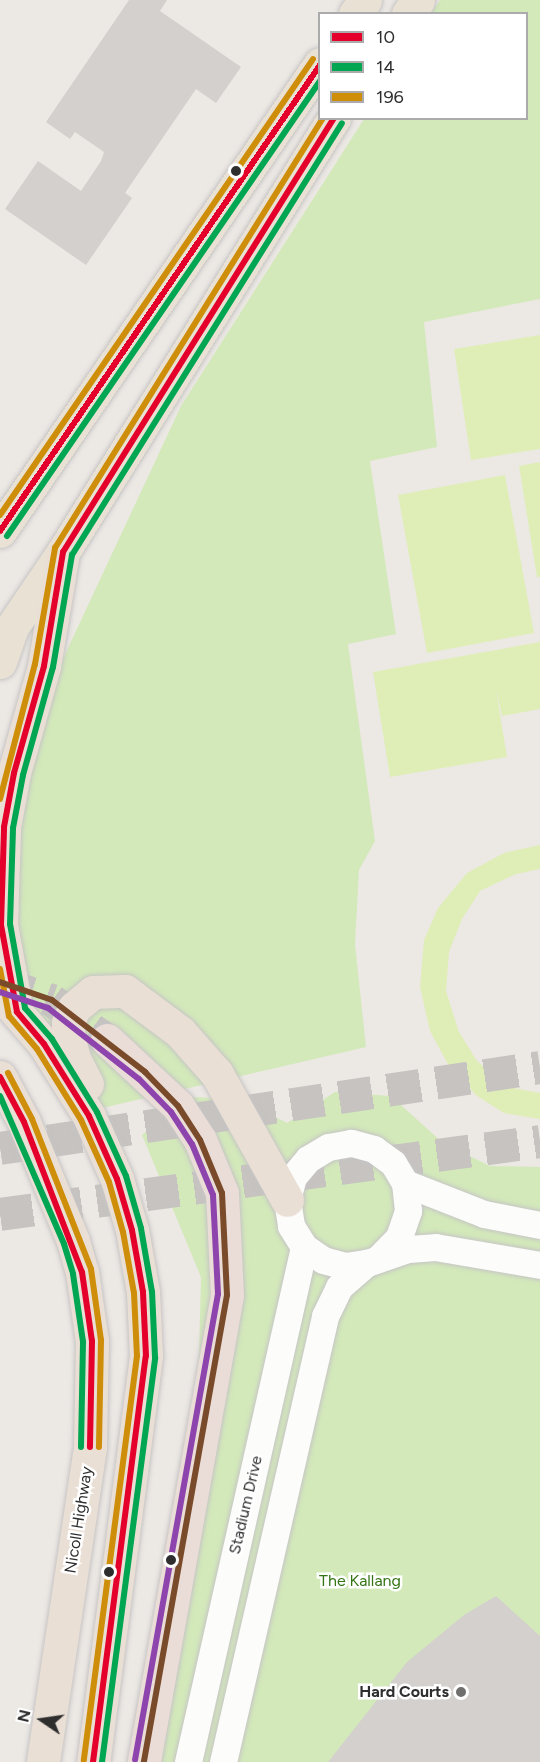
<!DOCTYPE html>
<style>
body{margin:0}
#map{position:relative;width:540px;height:1762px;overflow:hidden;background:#ece8e4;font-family:Figtree,sans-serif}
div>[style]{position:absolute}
.green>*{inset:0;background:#d3e9ba}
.pitch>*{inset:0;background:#dfeeb7}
.building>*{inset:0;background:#d3d0cd}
.motorway-tunnel>*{height:33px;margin-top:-16.5px;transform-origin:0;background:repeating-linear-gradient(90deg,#c6c3c0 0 33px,transparent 0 49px)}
.roads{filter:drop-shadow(0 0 2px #c6c5c5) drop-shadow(0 0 2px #c6c5c5)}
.tertiary>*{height:27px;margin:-13.5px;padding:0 13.5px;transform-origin:13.5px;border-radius:13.5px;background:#fcfcfb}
.primary>*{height:33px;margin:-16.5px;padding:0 16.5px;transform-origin:16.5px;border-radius:16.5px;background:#e9e2d4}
.trunk>*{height:33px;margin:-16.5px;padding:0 16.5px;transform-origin:16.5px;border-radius:16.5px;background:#eadfd5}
.motorway>*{height:33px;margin:-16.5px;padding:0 16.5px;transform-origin:16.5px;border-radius:16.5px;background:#eadcd6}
.bus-1>*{height:6px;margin:-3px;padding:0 3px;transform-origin:3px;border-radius:3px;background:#e4002b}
.bus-2>*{height:6px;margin:-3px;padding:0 3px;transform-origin:3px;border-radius:3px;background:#00a651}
.bus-3>*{height:6px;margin:-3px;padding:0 3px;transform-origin:3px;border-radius:3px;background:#cf8e09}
.bus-4>*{height:6px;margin:-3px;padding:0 3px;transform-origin:3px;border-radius:3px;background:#7a4b2a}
.bus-5>*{height:6px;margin:-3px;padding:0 3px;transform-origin:3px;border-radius:3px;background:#8e44ad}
.dots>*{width:16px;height:16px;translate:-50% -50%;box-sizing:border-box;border:3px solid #fff;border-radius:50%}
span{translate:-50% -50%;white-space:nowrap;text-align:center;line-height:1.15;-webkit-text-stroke:5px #fff;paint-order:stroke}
.street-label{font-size:16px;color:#2e2e2e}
.park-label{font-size:16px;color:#337415}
.poi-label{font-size:16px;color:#2e2e2e;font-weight:700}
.right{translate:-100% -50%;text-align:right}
.legend{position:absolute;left:318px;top:12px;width:210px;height:108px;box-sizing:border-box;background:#fff;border:2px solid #ababab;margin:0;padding:8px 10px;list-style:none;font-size:18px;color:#2e2e2e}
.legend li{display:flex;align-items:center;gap:12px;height:30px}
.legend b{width:30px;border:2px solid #ababab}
.north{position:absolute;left:12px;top:1690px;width:60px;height:60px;-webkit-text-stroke:4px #fff;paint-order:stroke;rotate:283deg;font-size:16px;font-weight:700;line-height:24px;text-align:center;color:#2e2e2e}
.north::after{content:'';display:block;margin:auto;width:21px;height:27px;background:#2e2e2e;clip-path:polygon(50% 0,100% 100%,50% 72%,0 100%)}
</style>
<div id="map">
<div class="green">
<div style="clip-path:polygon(440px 0,540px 0,540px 299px,424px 322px,437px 447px,370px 461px,396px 634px,348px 644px,375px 841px,359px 870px,355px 944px,366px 1047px,89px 1111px,17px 1012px,17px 773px,54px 678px,181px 406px,364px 119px,526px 118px,526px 14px,431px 13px)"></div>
<div style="clip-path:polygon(335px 1092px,391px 1096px,443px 1143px,490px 1166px,540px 1167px,540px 1762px,143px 1762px,196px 1475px,201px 1277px,142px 1135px,194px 1097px,242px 1100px,287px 1123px)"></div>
</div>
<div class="pitch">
<div style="clip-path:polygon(540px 335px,540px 449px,471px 460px,454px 349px)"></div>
<div style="clip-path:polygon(540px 462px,540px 577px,537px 577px,519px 466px)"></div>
<div style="clip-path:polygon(505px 475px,534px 633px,427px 653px,398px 495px)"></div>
<div style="clip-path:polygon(540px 642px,540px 709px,502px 716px,496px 690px,507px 757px,390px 777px,373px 672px)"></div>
<div style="clip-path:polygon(540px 845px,540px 869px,516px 874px,480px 891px,462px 919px,449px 952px,446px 991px,459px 1032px,477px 1061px,508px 1087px,540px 1093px,540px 1119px,504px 1113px,477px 1096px,449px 1066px,430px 1031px,420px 987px,424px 940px,438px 908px,467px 873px,504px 853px)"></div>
</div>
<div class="building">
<div style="clip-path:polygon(129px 0,167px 0,160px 11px,241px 67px,216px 103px,196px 89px,125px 193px,132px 198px,86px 265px,5px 209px,38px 161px,81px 191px,101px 161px,104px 152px,75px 132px,70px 139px,46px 122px)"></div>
<div style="clip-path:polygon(496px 1596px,540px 1636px,540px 1762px,328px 1762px,407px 1662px,464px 1615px)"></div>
</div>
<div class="motorway-tunnel">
<div style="left:0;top:982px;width:55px;rotate:19.1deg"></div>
<div style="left:52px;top:1000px;width:68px;rotate:36deg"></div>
<div style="left:0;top:1148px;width:546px;rotate:-8.53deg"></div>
<div style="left:0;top:1214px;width:545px;rotate:-7.7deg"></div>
</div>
<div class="roads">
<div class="tertiary">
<div style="left:405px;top:1183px;width:85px;rotate:21.4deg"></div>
<div style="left:484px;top:1214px;width:57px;rotate:11.1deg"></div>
<div style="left:380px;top:1257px;width:28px;rotate:-46deg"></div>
<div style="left:399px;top:1237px;width:28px;rotate:-71deg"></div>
<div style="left:408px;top:1211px;width:28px;rotate:-96deg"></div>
<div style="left:405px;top:1183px;width:23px;rotate:-121deg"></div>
<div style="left:393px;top:1163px;width:24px;rotate:-144deg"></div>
<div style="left:374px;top:1149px;width:24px;rotate:-165deg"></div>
<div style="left:351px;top:1143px;width:23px;rotate:170deg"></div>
<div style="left:328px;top:1147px;width:23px;rotate:149deg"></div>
<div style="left:308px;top:1159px;width:23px;rotate:130deg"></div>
<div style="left:293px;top:1177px;width:24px;rotate:105deg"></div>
<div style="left:287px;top:1200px;width:26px;rotate:81deg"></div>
<div style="left:291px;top:1226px;width:25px;rotate:58deg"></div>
<div style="left:304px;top:1247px;width:23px;rotate:34deg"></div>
<div style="left:323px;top:1260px;width:23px;rotate:15deg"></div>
<div style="left:345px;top:1266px;width:22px;rotate:-8deg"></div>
<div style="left:367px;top:1263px;width:43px;rotate:-18.9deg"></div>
<div style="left:408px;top:1249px;width:27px;rotate:-4deg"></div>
<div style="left:435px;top:1247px;width:107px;rotate:9.7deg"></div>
<div style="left:188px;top:1762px;width:528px;rotate:-77.31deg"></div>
<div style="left:223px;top:1762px;width:458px;rotate:-77.1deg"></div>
<div style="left:325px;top:1316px;width:32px;rotate:-64deg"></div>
<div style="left:339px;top:1287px;width:37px;rotate:-41deg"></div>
</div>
<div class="primary">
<div style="left:355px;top:14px;width:17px;rotate:-54deg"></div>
<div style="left:408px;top:14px;width:17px;rotate:-54deg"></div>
<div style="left:0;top:531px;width:566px;rotate:-55.58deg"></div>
<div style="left:0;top:662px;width:37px;rotate:-71deg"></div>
<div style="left:12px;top:627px;width:91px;rotate:-55.8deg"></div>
<div style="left:63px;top:552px;width:512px;rotate:-58.02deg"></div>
</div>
<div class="trunk">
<div style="left:0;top:993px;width:67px;rotate:49.2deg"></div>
<div style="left:44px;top:1044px;width:85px;rotate:58deg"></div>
<div style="left:89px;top:1116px;width:69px;rotate:66deg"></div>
<div style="left:117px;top:1179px;width:53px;rotate:73.6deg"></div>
<div style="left:132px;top:1230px;width:63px;rotate:79.9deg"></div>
<div style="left:143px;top:1292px;width:64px;rotate:87.3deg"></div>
<div style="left:146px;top:1356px;width:409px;rotate:97.4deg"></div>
<div style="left:17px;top:1012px;width:88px;rotate:-100.4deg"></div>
<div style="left:1px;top:925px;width:98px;rotate:-88.2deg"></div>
<div style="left:4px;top:827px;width:55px;rotate:-79.5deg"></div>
<div style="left:14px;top:773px;width:111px;rotate:-74.3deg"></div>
<div style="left:44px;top:666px;width:116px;rotate:-80.5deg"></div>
<div style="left:0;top:1077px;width:51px;rotate:61.9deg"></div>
<div style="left:24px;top:1122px;width:129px;rotate:67.6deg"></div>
<div style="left:73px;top:1241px;width:32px;rotate:74deg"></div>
<div style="left:82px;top:1272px;width:70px;rotate:81.8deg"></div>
<div style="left:92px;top:1341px;width:106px;rotate:91.1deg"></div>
<div style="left:90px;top:1447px;width:318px;rotate:98.5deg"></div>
<div style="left:87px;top:1084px;width:28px;rotate:-117deg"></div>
<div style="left:74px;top:1059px;width:21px;rotate:-104deg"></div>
<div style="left:69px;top:1039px;width:16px;rotate:-94deg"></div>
<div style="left:68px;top:1023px;width:16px;rotate:-68deg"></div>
<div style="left:74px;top:1008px;width:25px;rotate:-40deg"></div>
<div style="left:93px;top:992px;width:32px;rotate:-2deg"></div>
<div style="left:125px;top:991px;width:69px;rotate:36.7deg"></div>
<div style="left:180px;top:1032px;width:56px;rotate:48.6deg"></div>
<div style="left:217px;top:1074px;width:144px;rotate:60.9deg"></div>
</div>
<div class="motorway">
<div style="left:107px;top:1040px;width:97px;rotate:42.9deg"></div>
<div style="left:178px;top:1106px;width:40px;rotate:57.1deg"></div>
<div style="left:200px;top:1140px;width:57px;rotate:67.5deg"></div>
<div style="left:222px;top:1193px;width:102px;rotate:87.2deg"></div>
<div style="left:227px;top:1295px;width:474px;rotate:100.1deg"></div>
</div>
</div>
<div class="bus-1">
<div style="left:0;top:531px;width:565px;rotate:-55.52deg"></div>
<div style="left:0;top:1077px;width:51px;rotate:61.9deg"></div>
<div style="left:24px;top:1122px;width:161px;rotate:68.9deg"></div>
<div style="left:82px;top:1272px;width:70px;rotate:81.8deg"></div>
<div style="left:92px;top:1341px;width:106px;rotate:91.1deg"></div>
<div style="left:93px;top:1762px;width:409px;rotate:-82.6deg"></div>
<div style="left:146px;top:1356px;width:64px;rotate:-92.7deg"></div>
<div style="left:143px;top:1292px;width:63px;rotate:-100.1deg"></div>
<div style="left:132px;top:1230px;width:53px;rotate:-106.4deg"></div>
<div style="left:117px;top:1179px;width:69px;rotate:-114deg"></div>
<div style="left:89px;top:1116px;width:85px;rotate:-122deg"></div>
<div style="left:44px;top:1044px;width:42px;rotate:-130.2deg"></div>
<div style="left:17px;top:1012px;width:88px;rotate:-100.4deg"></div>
<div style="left:1px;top:925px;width:98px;rotate:-88.2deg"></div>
<div style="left:4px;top:827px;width:55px;rotate:-79.5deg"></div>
<div style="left:14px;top:773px;width:111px;rotate:-74.3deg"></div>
<div style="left:44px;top:666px;width:116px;rotate:-80.5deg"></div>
<div style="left:63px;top:552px;width:512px;rotate:-58.02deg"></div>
</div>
<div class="bus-2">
<div style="left:7px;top:536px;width:552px;rotate:-55.48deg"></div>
<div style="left:0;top:1096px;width:161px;rotate:66.6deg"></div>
<div style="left:64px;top:1244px;width:31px;rotate:73deg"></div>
<div style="left:73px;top:1274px;width:69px;rotate:81.6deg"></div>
<div style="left:83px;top:1342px;width:105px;rotate:91.1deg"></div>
<div style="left:102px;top:1762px;width:408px;rotate:-82.5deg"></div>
<div style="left:155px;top:1357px;width:65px;rotate:-92.6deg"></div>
<div style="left:152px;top:1292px;width:65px;rotate:-99.8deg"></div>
<div style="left:141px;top:1228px;width:54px;rotate:-106.1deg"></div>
<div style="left:126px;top:1176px;width:70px;rotate:-114.4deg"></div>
<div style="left:97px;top:1112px;width:86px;rotate:-121.7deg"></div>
<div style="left:52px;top:1039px;width:41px;rotate:-131.1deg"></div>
<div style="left:25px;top:1008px;width:85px;rotate:-100.1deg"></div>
<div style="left:10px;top:924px;width:96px;rotate:-88.2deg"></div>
<div style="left:13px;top:828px;width:54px;rotate:-79.3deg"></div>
<div style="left:23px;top:775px;width:112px;rotate:-74.5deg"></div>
<div style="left:53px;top:667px;width:114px;rotate:-80.4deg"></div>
<div style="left:72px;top:555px;width:509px;rotate:-57.99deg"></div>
</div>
<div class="bus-3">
<div style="left:0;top:515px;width:553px;rotate:-55.53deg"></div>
<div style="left:0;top:799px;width:139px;rotate:-75.5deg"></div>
<div style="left:35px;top:664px;width:118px;rotate:-80.2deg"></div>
<div style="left:55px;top:548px;width:507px;rotate:-58.07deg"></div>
<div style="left:0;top:969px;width:48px;rotate:79.2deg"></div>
<div style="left:9px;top:1016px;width:43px;rotate:49.7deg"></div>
<div style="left:37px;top:1049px;width:84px;rotate:58.2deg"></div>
<div style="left:81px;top:1120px;width:68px;rotate:65.7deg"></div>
<div style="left:109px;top:1182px;width:52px;rotate:74.4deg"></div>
<div style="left:123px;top:1232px;width:62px;rotate:79.8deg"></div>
<div style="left:134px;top:1293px;width:63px;rotate:87.3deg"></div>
<div style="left:137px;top:1356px;width:408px;rotate:97.5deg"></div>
<div style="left:8px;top:1073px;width:52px;rotate:62.4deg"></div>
<div style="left:32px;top:1119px;width:161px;rotate:68.5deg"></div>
<div style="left:91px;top:1269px;width:72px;rotate:82deg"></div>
<div style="left:101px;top:1340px;width:107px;rotate:91.1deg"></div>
</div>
<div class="bus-4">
<div style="left:0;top:982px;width:55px;rotate:19.1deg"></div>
<div style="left:52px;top:1000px;width:118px;rotate:37.7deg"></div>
<div style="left:145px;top:1072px;width:47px;rotate:45.9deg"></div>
<div style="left:178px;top:1106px;width:40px;rotate:57.1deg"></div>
<div style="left:200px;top:1140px;width:57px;rotate:67.5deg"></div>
<div style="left:222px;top:1193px;width:102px;rotate:87.2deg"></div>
<div style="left:227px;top:1295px;width:474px;rotate:100.1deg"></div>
</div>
<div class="bus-5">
<div style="left:0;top:992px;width:51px;rotate:18.4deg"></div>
<div style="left:48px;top:1008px;width:115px;rotate:38deg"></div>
<div style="left:139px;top:1079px;width:46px;rotate:45.9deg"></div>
<div style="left:171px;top:1112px;width:38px;rotate:57deg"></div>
<div style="left:192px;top:1144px;width:55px;rotate:67.6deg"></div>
<div style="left:213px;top:1195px;width:99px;rotate:87.1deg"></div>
<div style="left:218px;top:1294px;width:473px;rotate:100.1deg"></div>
</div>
<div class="dots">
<div style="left:236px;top:171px;background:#2e2e2e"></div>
<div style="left:171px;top:1560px;background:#2e2e2e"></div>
<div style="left:109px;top:1572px;background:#2e2e2e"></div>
<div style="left:461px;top:1692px;background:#706f6e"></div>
</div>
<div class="street-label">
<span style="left:246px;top:1505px;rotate:-77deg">Stadium Drive</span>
<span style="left:79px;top:1520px;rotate:-81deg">Nicoll Highway</span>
</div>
<div class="park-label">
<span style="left:360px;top:1581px">The Kallang</span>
</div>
<div class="poi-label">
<span class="right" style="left:449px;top:1692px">Hard Courts</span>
</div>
<ul class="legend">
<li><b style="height:8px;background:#e4002b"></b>10</li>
<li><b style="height:8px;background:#00a651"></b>14</li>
<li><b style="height:8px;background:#cf8e09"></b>196</li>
</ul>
<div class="north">N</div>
</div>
